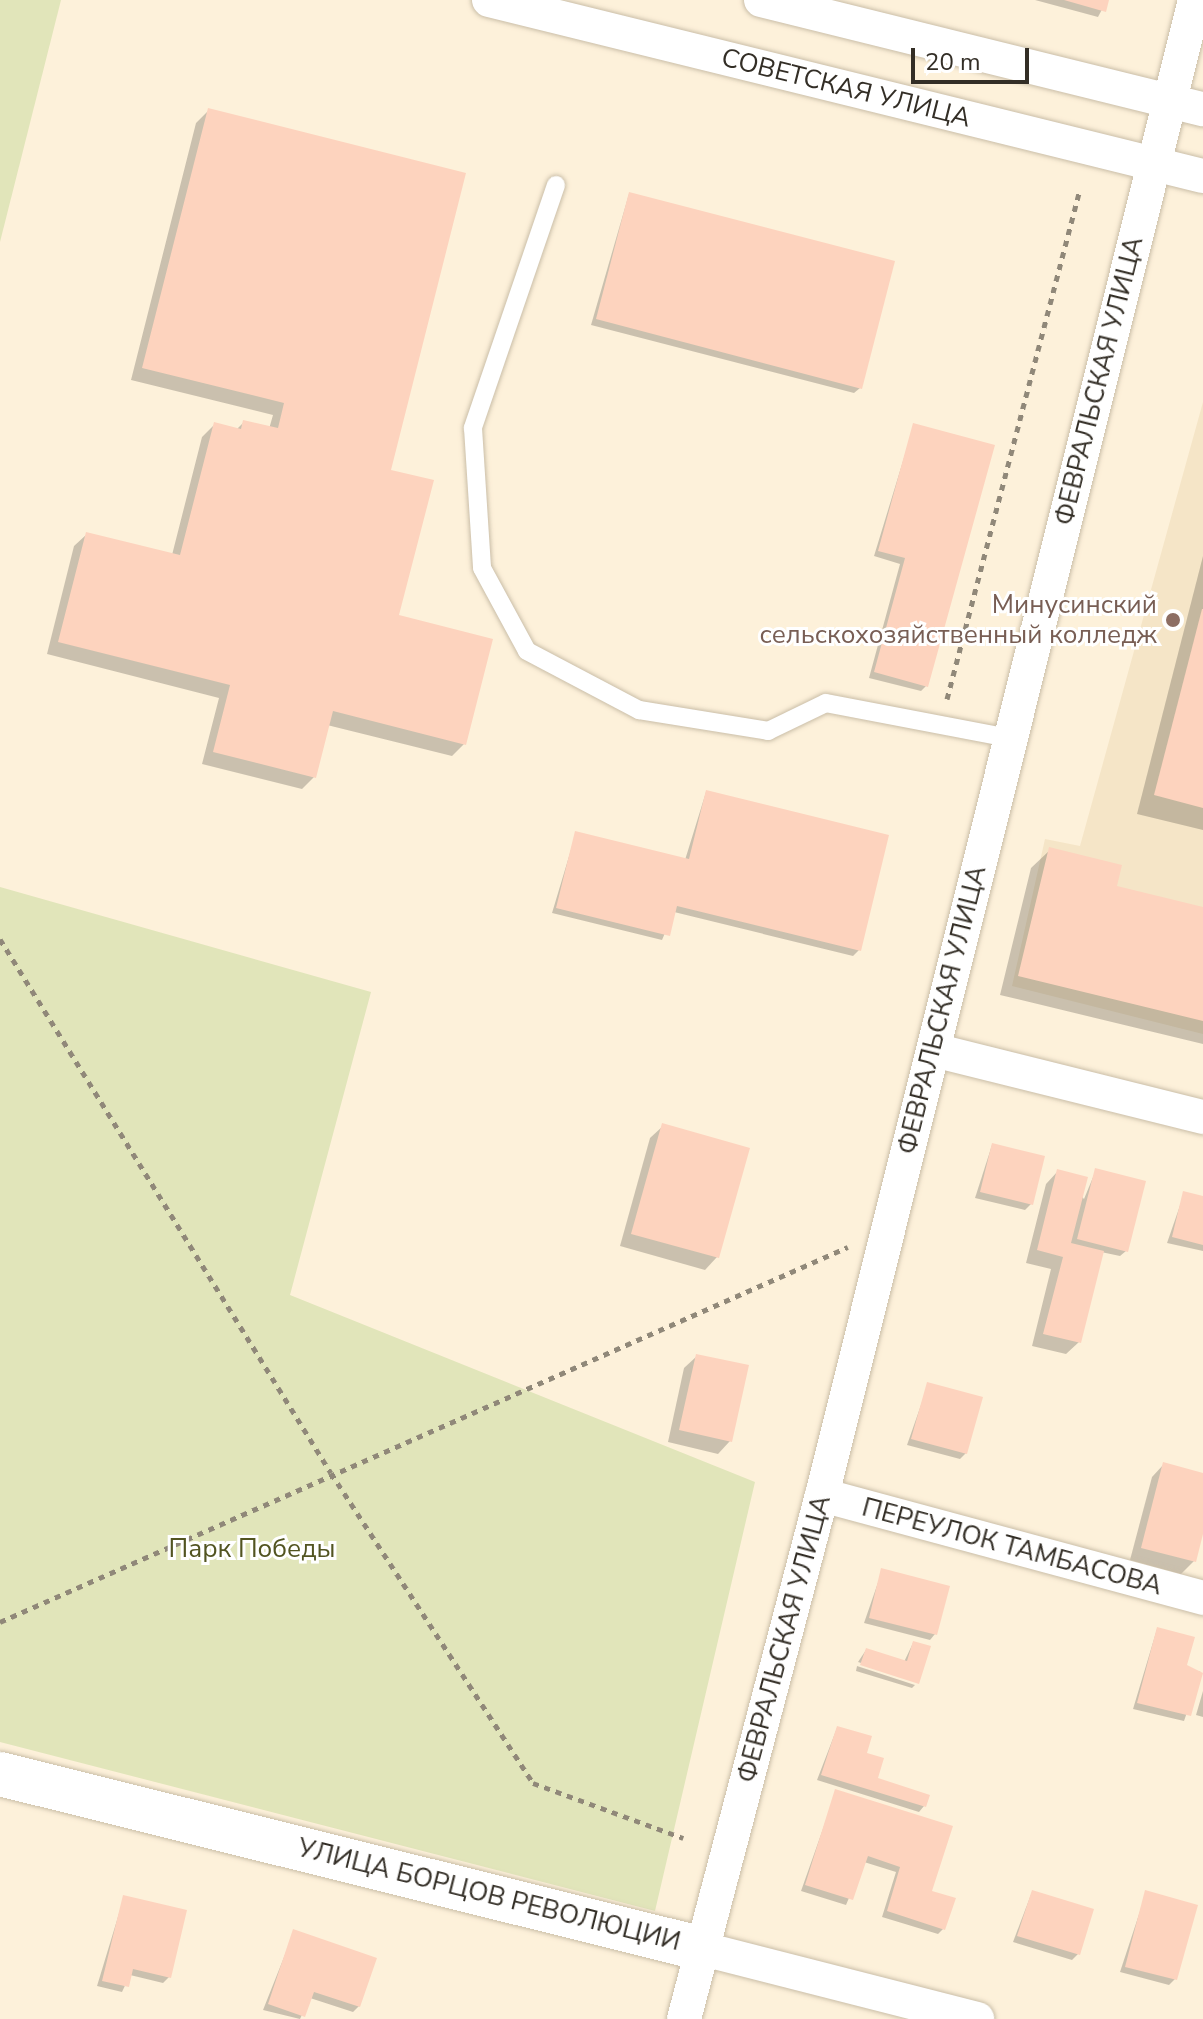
<!DOCTYPE html>
<meta charset="utf-8">
<style>
body{margin:0}
#map{position:relative;width:1203px;height:2019px;overflow:hidden;background:#fdf1da;font-family:"Nunito Sans",sans-serif}
div>[style]{position:absolute}
.built>*{inset:0;background:#f5e5c7}
.green>*{inset:0;background:#e1e5ba}
.shadow>*{inset:0;background:#0003}
.building>*{inset:0;background:#fdd3be}
.path>*{height:5px;margin-top:-2.5px;transform-origin:0;background:repeating-linear-gradient(90deg,#908879 0 6px,transparent 0 12px)}
.roads{filter:drop-shadow(0 0 2px #cabea8) drop-shadow(0 0 2px #cabea8)}
.service>*{height:18px;margin:-9px;padding:0 9px;transform-origin:9px;border-radius:9px;background:#fff}
.minor>*{height:34px;margin:-17px;padding:0 17px;transform-origin:17px;border-radius:17px;background:#fff}
.tertiary>*{height:44px;margin:-22px;padding:0 22px;transform-origin:22px;border-radius:22px;background:#fff}
.dots>*{width:22px;height:22px;translate:-50% -50%;box-sizing:border-box;border:4px solid #fff;border-radius:50%}
span{translate:-50% -50%;white-space:nowrap;text-align:center;line-height:1.15;-webkit-text-stroke:6px #fff;paint-order:stroke}
.street-label{font-size:26px;color:#332e26}
.education-label{font-size:26px;color:#785e54}
.right{translate:-100% -50%;text-align:right}
.park-label{font-size:26px;color:#525421}
.scale{position:absolute;left:911px;top:48px;width:118px;height:36px;box-sizing:border-box;border:4px solid #332e26;border-top:0;padding-left:10px;font-size:24px;line-height:28px;white-space:nowrap;color:#332e26;-webkit-text-stroke:6px #fff;paint-order:stroke}
</style>
<div id="map">
<div class="built">
<div style="clip-path:polygon(1203px 402px,1203px 1034px,1012px 986px,1045px 839px,1080px 846px)"></div>
</div>
<div class="green">
<div style="clip-path:polygon(0 0,61px 0,0 242px)"></div>
<div style="clip-path:polygon(0 887px,371px 992px,290px 1295px,755px 1482px,655px 1911px,0 1742px)"></div>
</div>
<div class="shadow">
<div style="clip-path:polygon(1035px 0,1107px 0,1098px 17px)"></div>
<div style="clip-path:polygon(208px 111px,389px 471px,397px 616px,464px 744px,452px 756px,327px 725px,314px 777px,302px 789px,202px 764px,219px 698px,47px 654px,74px 546px,87px 534px,172px 555px,202px 437px,214px 425px,236px 430px,244px 422px,269px 429px,273px 415px,131px 380px,196px 123px)"></div>
<div style="clip-path:polygon(629px 194px,860px 388px,854px 393px,591px 325px)"></div>
<div style="clip-path:polygon(914px 425px,926px 686px,921px 691px,869px 678px,900px 564px,874px 556px)"></div>
<div style="clip-path:polygon(1203px 556px,1203px 830px,1137px 814px)"></div>
<div style="clip-path:polygon(706px 792px,859px 950px,853px 956px,674px 912px,662px 940px,552px 913px,576px 833px,685px 860px)"></div>
<div style="clip-path:polygon(1050px 850px,1115px 887px,1203px 909px,1203px 1044px,1000px 995px,1031px 868px)"></div>
<div style="clip-path:polygon(663px 1126px,717px 1257px,705px 1270px,620px 1246px,650px 1138px)"></div>
<div style="clip-path:polygon(992px 1145px,1031px 1204px,1025px 1210px,975px 1198px)"></div>
<div style="clip-path:polygon(1096px 1170px,1126px 1251px,1120px 1256px,1101px 1252px,1079px 1342px,1066px 1354px,1032px 1346px,1051px 1269px,1026px 1263px,1046px 1184px,1058px 1171px,1084px 1199px)"></div>
<div style="clip-path:polygon(1184px 1194px,1203px 1198px,1203px 1251px,1167px 1243px)"></div>
<div style="clip-path:polygon(697px 1356px,730px 1441px,718px 1454px,668px 1442px,684px 1368px)"></div>
<div style="clip-path:polygon(928px 1385px,966px 1453px,960px 1459px,907px 1445px)"></div>
<div style="clip-path:polygon(1164px 1464px,1203px 1475px,1203px 1526px,1194px 1561px,1181px 1574px,1130px 1560px,1152px 1477px)"></div>
<div style="clip-path:polygon(882px 1571px,935px 1634px,930px 1640px,864px 1623px)"></div>
<div style="clip-path:polygon(1157px 1629px,1184px 1667px,1201px 1672px,1184px 1721px,1133px 1709px)"></div>
<div style="clip-path:polygon(913px 1643px,917px 1681px,858px 1662px,866px 1650px,904px 1662px)"></div>
<div style="clip-path:polygon(857px 1666px,915px 1685px,912px 1688px,856px 1671px)"></div>
<div style="clip-path:polygon(1203px 1691px,1203px 1717px,1196px 1715px)"></div>
<div style="clip-path:polygon(837px 1728px,865px 1754px,875px 1779px,924px 1806px,919px 1812px,817px 1780px)"></div>
<div style="clip-path:polygon(836px 1792px,930px 1892px,944px 1928px,938px 1934px,882px 1917px,896px 1872px,864px 1862px,846px 1905px,801px 1891px)"></div>
<div style="clip-path:polygon(1032px 1892px,1078px 1954px,1072px 1960px,1013px 1942px)"></div>
<div style="clip-path:polygon(1146px 1893px,1175px 1979px,1169px 1985px,1120px 1972px)"></div>
<div style="clip-path:polygon(124px 1897px,169px 1977px,163px 1983px,130px 1975px,122px 1992px,97px 1986px)"></div>
<div style="clip-path:polygon(294px 1932px,359px 2006px,353px 2012px,310px 1998px,300px 2019px,263px 2010px)"></div>
</div>
<div class="building">
<div style="clip-path:polygon(1064px 0,1109px 0,1106px 12px)"></div>
<div style="clip-path:polygon(208px 108px,466px 173px,391px 470px,434px 480px,399px 615px,493px 639px,466px 745px,333px 711px,316px 778px,213px 752px,230px 685px,58px 642px,86px 532px,180px 555px,214px 422px,241px 429px,243px 420px,278px 428px,284px 403px,142px 368px)"></div>
<div style="clip-path:polygon(629px 192px,895px 261px,862px 389px,596px 319px)"></div>
<div style="clip-path:polygon(913px 423px,995px 445px,928px 687px,874px 672px,905px 558px,878px 551px)"></div>
<div style="clip-path:polygon(1202px 609px,1203px 609px,1203px 808px,1154px 795px)"></div>
<div style="clip-path:polygon(706px 790px,889px 835px,861px 951px,677px 906px,670px 936px,556px 908px,575px 831px,689px 859px)"></div>
<div style="clip-path:polygon(1049px 847px,1122px 865px,1117px 886px,1203px 907px,1203px 1021px,1018px 976px)"></div>
<div style="clip-path:polygon(662px 1123px,750px 1148px,719px 1258px,631px 1234px)"></div>
<div style="clip-path:polygon(992px 1143px,1045px 1156px,1033px 1205px,980px 1192px)"></div>
<div style="clip-path:polygon(1095px 1168px,1146px 1181px,1128px 1252px,1077px 1239px)"></div>
<div style="clip-path:polygon(1057px 1169px,1088px 1177px,1071px 1243px,1104px 1251px,1081px 1343px,1043px 1334px,1063px 1257px,1037px 1250px)"></div>
<div style="clip-path:polygon(1183px 1191px,1203px 1196px,1203px 1245px,1172px 1237px)"></div>
<div style="clip-path:polygon(696px 1354px,749px 1365px,732px 1442px,679px 1430px)"></div>
<div style="clip-path:polygon(927px 1382px,983px 1397px,967px 1454px,911px 1439px)"></div>
<div style="clip-path:polygon(1163px 1462px,1203px 1473px,1203px 1534px,1196px 1562px,1141px 1548px)"></div>
<div style="clip-path:polygon(881px 1568px,950px 1586px,937px 1635px,869px 1618px)"></div>
<div style="clip-path:polygon(1157px 1627px,1195px 1637px,1187px 1665px,1203px 1673px,1191px 1716px,1137px 1703px)"></div>
<div style="clip-path:polygon(913px 1641px,931px 1646px,919px 1684px,860px 1665px,866px 1648px,907px 1661px)"></div>
<div style="clip-path:polygon(837px 1726px,872px 1736px,867px 1753px,884px 1758px,878px 1778px,930px 1795px,926px 1807px,821px 1775px)"></div>
<div style="clip-path:polygon(835px 1789px,953px 1826px,932px 1891px,956px 1898px,945px 1930px,887px 1911px,900px 1867px,868px 1856px,853px 1900px,805px 1885px)"></div>
<div style="clip-path:polygon(1032px 1890px,1094px 1909px,1080px 1955px,1017px 1936px)"></div>
<div style="clip-path:polygon(1145px 1890px,1198px 1905px,1177px 1980px,1125px 1967px)"></div>
<div style="clip-path:polygon(123px 1895px,187px 1910px,171px 1978px,133px 1969px,129px 1987px,102px 1981px)"></div>
<div style="clip-path:polygon(293px 1929px,377px 1958px,360px 2007px,314px 1992px,305px 2017px,268px 2004px)"></div>
</div>
<div class="path">
<div style="left:947px;top:699px;width:523px;rotate:-75.38deg"></div>
<div style="left:0;top:939px;width:628px;rotate:58.21deg"></div>
<div style="left:331px;top:1473px;width:370px;rotate:56.9deg"></div>
<div style="left:533px;top:1783px;width:160px;rotate:20.1deg"></div>
<div style="left:0;top:1622px;width:927px;rotate:-23.86deg"></div>
</div>
<div class="roads">
<div class="service">
<div style="left:556px;top:185px;width:257px;rotate:108.9deg"></div>
<div style="left:473px;top:428px;width:140px;rotate:86.3deg"></div>
<div style="left:482px;top:568px;width:94px;rotate:61.5deg"></div>
<div style="left:527px;top:651px;width:127px;rotate:27.8deg"></div>
<div style="left:639px;top:710px;width:131px;rotate:9.2deg"></div>
<div style="left:768px;top:731px;width:64px;rotate:-25.8deg"></div>
<div style="left:826px;top:703px;width:186px;rotate:10.8deg"></div>
</div>
<div class="minor">
<div style="left:489px;top:0;width:735px;rotate:13.85deg"></div>
<div style="left:761px;top:0;width:455px;rotate:13.9deg"></div>
<div style="left:934px;top:1050px;width:277px;rotate:14deg"></div>
<div style="left:822px;top:1495px;width:395px;rotate:15.1deg"></div>
<div style="left:703px;top:1949px;width:283px;rotate:14.3deg"></div>
<div style="left:684px;top:2019px;width:542px;rotate:-75.25deg"></div>
<div style="left:822px;top:1495px;width:1541px;rotate:-75.99deg"></div>
</div>
<div class="tertiary">
<div style="left:0;top:1774px;width:724px;rotate:13.98deg"></div>
</div>
</div>
<div class="dots">
<div style="left:1173px;top:620px;background:#8d6e63"></div>
</div>
<div class="street-label">
<span style="left:846px;top:88px;rotate:14deg">СОВЕТСКАЯ УЛИЦА</span>
<span style="left:1099px;top:381px;rotate:-76deg">ФЕВРАЛЬСКАЯ УЛИЦА</span>
<span style="left:942px;top:1010px;rotate:-76deg">ФЕВРАЛЬСКАЯ УЛИЦА</span>
<span style="left:1012px;top:1547px;rotate:15deg">ПЕРЕУЛОК ТАМБАСОВА</span>
<span style="left:784px;top:1639px;rotate:-75deg">ФЕВРАЛЬСКАЯ УЛИЦА</span>
<span style="left:489px;top:1895px;rotate:14deg">УЛИЦА БОРЦОВ РЕВОЛЮЦИИ</span>
</div>
<div class="education-label">
<span class="right" style="left:1157px;top:620px">Минусинский<br>сельскохозяйственный колледж</span>
</div>
<div class="park-label">
<span style="left:252px;top:1549px">Парк Победы</span>
</div>
<div class="scale">20 m</div>
</div>
